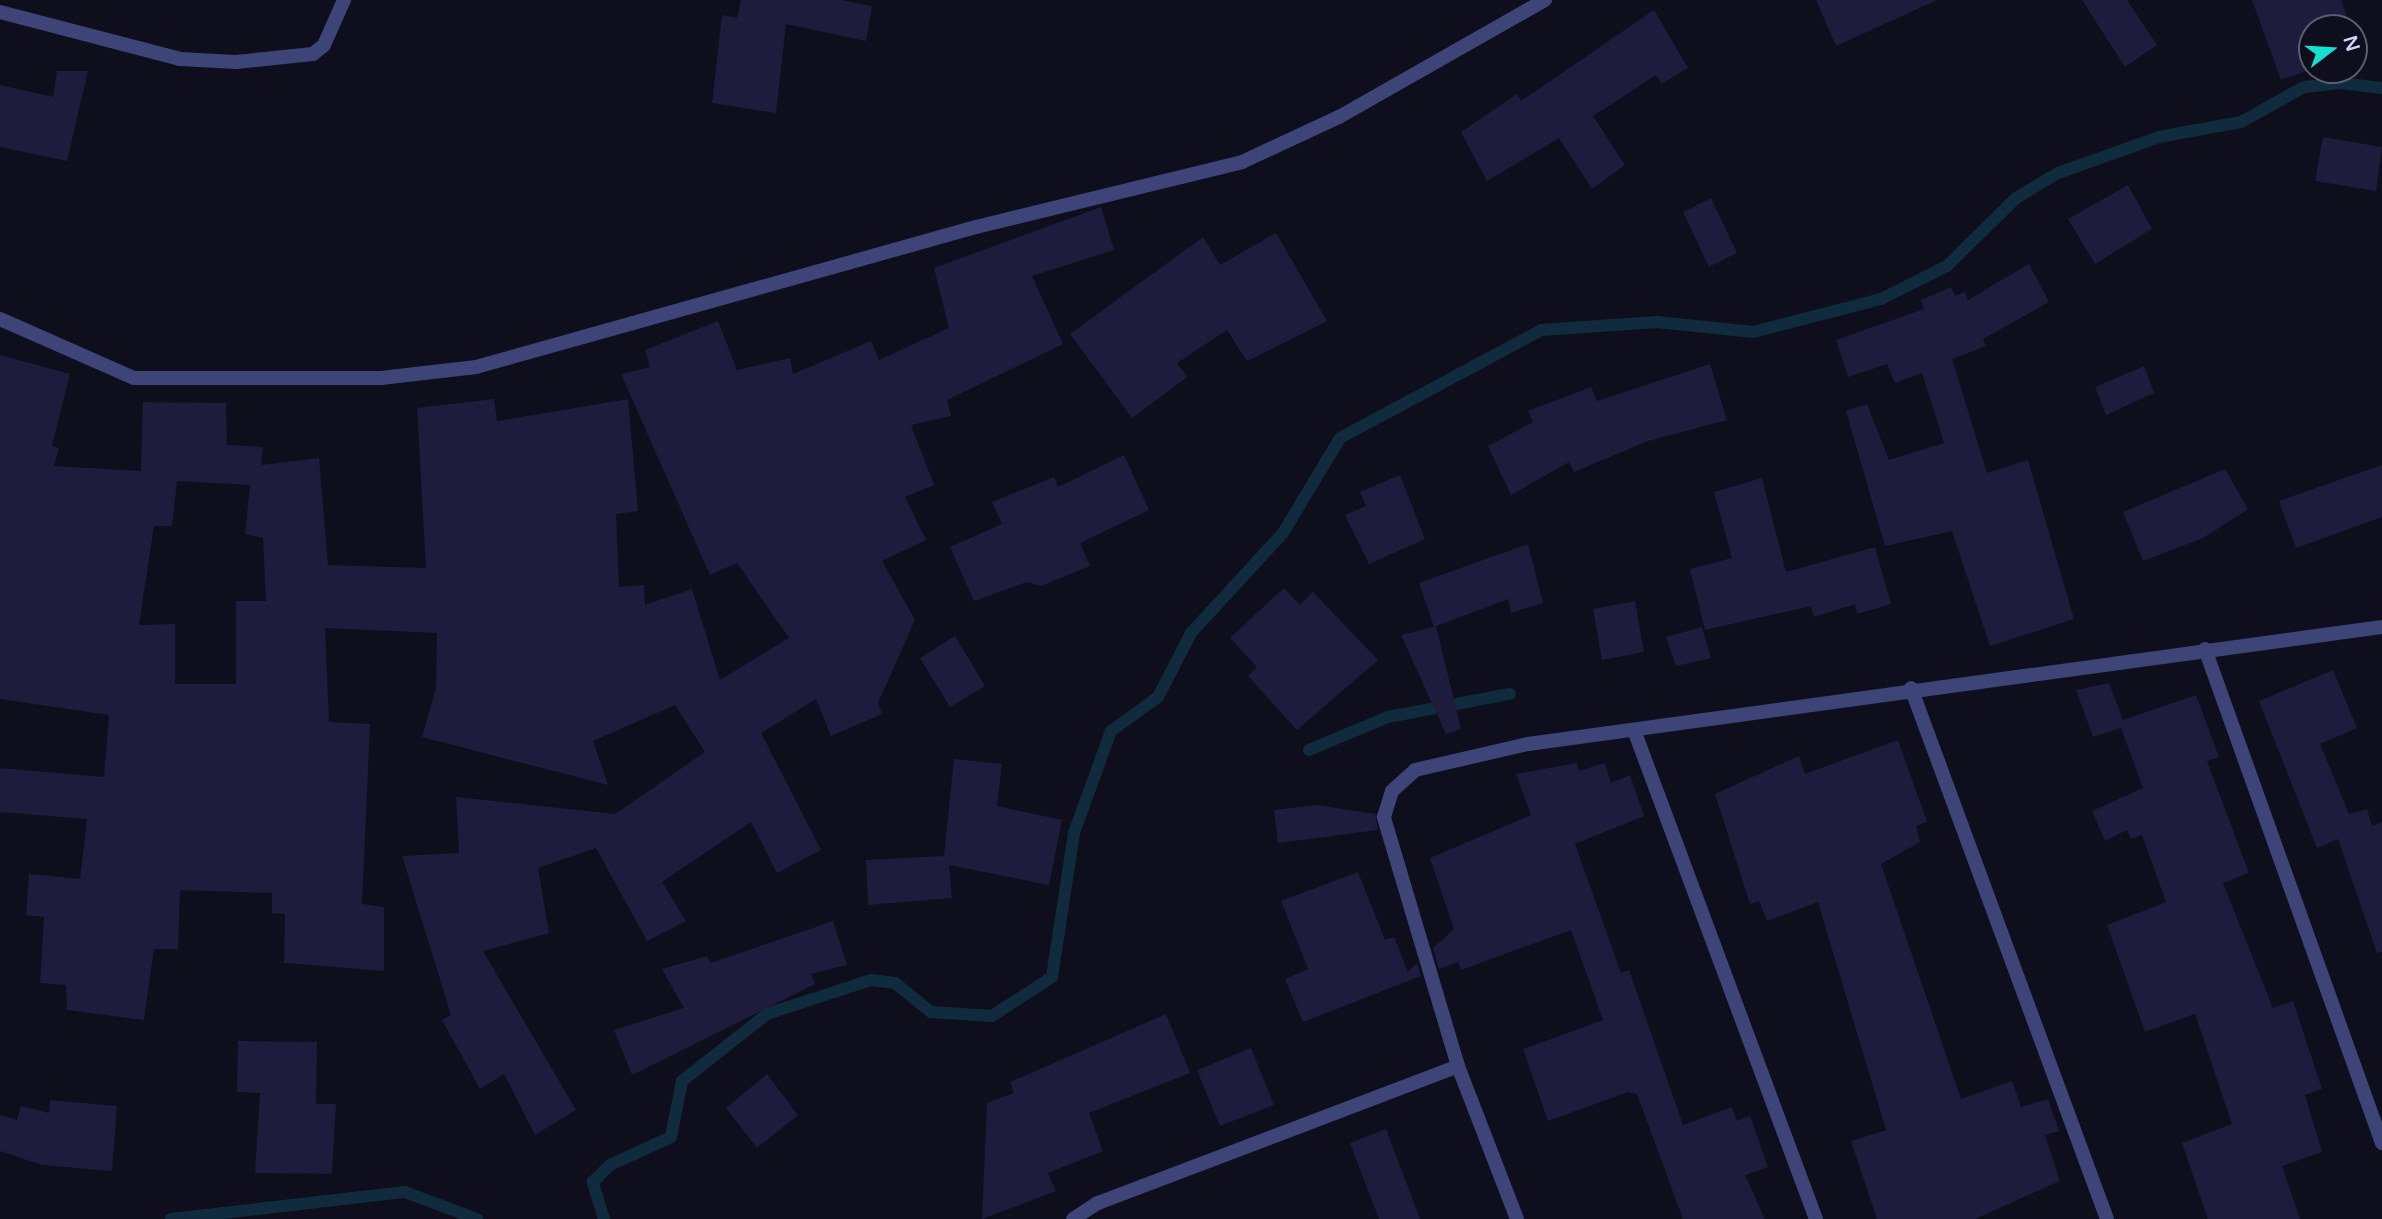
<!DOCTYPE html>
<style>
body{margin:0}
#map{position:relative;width:2382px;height:1219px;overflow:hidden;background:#0e0e1d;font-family:"Varela Round",sans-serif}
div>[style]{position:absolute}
.stream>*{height:12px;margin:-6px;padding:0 6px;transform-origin:6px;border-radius:6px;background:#112b3e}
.building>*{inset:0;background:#1d1c3d}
.street>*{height:14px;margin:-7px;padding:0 7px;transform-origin:7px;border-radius:7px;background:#3d4578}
span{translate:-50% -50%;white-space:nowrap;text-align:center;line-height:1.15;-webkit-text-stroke:5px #0e0e1d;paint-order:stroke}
.north{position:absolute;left:2298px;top:14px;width:70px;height:70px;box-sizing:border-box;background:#0e0e1d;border:2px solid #5b5c75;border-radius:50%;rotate:73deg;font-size:19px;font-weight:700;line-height:28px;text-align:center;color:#cfd2fa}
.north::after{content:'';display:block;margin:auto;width:24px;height:32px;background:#15e0d1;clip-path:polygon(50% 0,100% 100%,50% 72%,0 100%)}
</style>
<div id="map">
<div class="stream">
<div style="left:1309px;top:750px;width:86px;rotate:-22.7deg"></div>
<div style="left:1388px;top:717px;width:124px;rotate:-10.7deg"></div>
<div style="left:171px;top:1219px;width:236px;rotate:-6.6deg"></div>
<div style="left:405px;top:1192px;width:77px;rotate:20.6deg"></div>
<div style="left:604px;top:1219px;width:39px;rotate:-107deg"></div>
<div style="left:593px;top:1182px;width:24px;rotate:-45deg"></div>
<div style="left:610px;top:1165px;width:67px;rotate:-24.7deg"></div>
<div style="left:671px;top:1137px;width:57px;rotate:-78.9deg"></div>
<div style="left:682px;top:1081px;width:108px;rotate:-38.2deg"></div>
<div style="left:767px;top:1014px;width:109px;rotate:-18.1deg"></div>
<div style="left:871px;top:980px;width:24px;rotate:7deg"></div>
<div style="left:895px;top:983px;width:46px;rotate:38.9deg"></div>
<div style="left:931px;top:1012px;width:61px;rotate:3.8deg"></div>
<div style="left:992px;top:1016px;width:72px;rotate:-33deg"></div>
<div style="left:1052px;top:977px;width:146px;rotate:-81.3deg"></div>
<div style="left:1074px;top:833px;width:109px;rotate:-70.1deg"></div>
<div style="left:1111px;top:731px;width:58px;rotate:-35.9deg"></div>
<div style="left:1158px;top:697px;width:72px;rotate:-62.7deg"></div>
<div style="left:1191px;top:633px;width:136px;rotate:-47.4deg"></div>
<div style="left:1283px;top:533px;width:111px;rotate:-59deg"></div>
<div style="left:1340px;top:438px;width:228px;rotate:-28.2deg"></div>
<div style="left:1541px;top:330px;width:116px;rotate:-3.9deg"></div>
<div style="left:1657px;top:322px;width:97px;rotate:5.9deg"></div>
<div style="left:1753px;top:332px;width:132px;rotate:-14.5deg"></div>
<div style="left:1881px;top:299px;width:74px;rotate:-26.6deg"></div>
<div style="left:1947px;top:266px;width:97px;rotate:-44.6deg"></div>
<div style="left:2016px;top:198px;width:49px;rotate:-30.8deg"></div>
<div style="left:2058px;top:173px;width:107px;rotate:-19.6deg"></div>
<div style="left:2159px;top:137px;width:83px;rotate:-10.4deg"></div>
<div style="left:2241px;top:122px;width:72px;rotate:-29.1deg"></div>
<div style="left:2304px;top:87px;width:37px;rotate:-6deg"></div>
<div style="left:2341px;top:83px;width:41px;rotate:7deg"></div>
</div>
<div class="building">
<div style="clip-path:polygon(741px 0,841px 0,872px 6px,866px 41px,786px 24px,776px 113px,712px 103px,722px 15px,737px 18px)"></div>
<div style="clip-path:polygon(1816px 0,1937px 0,1836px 46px)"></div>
<div style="clip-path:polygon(2082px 0,2127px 0,2157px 45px,2125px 67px)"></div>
<div style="clip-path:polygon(2252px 0,2341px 0,2351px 28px,2312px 28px,2312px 69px,2281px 80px)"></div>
<div style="clip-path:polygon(1654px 10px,1688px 68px,1662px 84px,1656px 75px,1593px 116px,1625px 165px,1592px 189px,1559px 138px,1487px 181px,1461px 132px,1517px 94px,1521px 101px)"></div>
<div style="clip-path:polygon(57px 71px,88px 71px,67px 161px,0 147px,0 85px,53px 97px)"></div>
<div style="clip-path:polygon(2323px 137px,2382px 147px,2376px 191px,2315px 181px)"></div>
<div style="clip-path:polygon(2128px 185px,2152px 229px,2095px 264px,2068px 219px)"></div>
<div style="clip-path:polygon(1711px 198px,1737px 253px,1709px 267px,1683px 212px)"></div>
<div style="clip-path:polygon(evenodd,1101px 207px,1114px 250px,1032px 276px,1063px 344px,947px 400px,951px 416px,911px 425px,934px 485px,905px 497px,926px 540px,882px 561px,915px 620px,878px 703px,882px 714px,831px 736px,816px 699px,761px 733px,821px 850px,777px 873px,751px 822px,662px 882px,686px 921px,647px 941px,596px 848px,538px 868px,549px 933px,483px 951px,576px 1110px,535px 1135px,504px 1074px,480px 1089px,442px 1020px,451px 1015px,402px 856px,459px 853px,456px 797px,615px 814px,705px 752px,675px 705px,593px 741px,608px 785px,422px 737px,436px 688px,437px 633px,325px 628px,329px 722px,370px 724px,362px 904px,384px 907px,384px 971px,284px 963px,285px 914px,272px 913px,272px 893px,180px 890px,178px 949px,154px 949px,144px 1020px,67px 1010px,66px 985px,40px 983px,44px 917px,26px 915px,29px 874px,80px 879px,87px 819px,0 812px,0 768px,104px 777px,109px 715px,0 699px,0 355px,70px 374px,52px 446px,59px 448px,54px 466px,141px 471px,143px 402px,226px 403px,227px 445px,263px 447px,261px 465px,319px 458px,328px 565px,426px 568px,417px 408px,494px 399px,497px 421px,628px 399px,638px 511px,616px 514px,619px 587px,644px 585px,645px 605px,692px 589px,720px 680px,789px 638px,737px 563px,710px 575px,621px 374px,650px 367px,645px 350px,718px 321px,737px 370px,790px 358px,793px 374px,871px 341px,879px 360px,949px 328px,934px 268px,1101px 207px,177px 481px,250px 485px,245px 534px,263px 538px,266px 601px,236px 601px,236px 684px,175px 684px,175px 624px,139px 625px,154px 526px,172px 526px,177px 481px)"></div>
<div style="clip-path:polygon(1276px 233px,1327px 321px,1247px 361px,1227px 330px,1177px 363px,1187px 377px,1132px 418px,1070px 334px,1203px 237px,1220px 265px)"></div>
<div style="clip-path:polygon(2029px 264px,2049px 302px,1983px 339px,1986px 346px,1952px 359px,1987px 473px,2028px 460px,2074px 619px,1990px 646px,1952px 531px,1885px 546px,1846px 411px,1867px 404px,1889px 460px,1944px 443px,1922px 373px,1895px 383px,1887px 364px,1848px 377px,1836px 340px,1924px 309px,1921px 300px,1951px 287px,1955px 296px,1965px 292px,1968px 300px)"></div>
<div style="clip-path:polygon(1710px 364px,1727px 420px,1648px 441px,1574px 472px,1569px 462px,1511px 495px,1488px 446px,1533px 422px,1528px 411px,1591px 387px,1597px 401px)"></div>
<div style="clip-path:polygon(2144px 366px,2154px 393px,2106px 415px,2095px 387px)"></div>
<div style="clip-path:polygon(1124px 455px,1149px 510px,1080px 543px,1090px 566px,1041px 586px,1027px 582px,974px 601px,950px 547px,1002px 524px,992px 502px,1054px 477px,1058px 487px)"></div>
<div style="clip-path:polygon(2382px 465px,2382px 517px,2296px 548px,2279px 501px)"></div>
<div style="clip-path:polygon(2225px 469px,2248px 509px,2203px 538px,2143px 561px,2123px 512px)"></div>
<div style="clip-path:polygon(1400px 475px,1425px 539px,1369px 564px,1345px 515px,1366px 506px,1360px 492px)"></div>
<div style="clip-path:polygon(1762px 478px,1786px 572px,1875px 547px,1891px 604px,1857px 614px,1855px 604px,1814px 617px,1811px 606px,1705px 630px,1690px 569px,1732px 558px,1714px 492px)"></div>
<div style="clip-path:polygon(1528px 544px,1543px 603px,1511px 613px,1508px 599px,1434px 627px,1419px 583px)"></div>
<div style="clip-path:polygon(1284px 588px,1300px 605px,1313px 592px,1378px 660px,1297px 730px,1248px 676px,1257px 667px,1230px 638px)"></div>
<div style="clip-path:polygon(1635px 601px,1644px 652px,1602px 660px,1593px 609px)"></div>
<div style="clip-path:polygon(1436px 626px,1461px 729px,1446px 734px,1401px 635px)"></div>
<div style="clip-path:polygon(1702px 627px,1711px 658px,1676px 666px,1666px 637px)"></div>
<div style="clip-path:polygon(955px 636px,985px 686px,950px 707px,920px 658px)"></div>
<div style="clip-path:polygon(2333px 670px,2357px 728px,2320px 744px,2349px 814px,2367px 809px,2372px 826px,2382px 822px,2382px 952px,2377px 953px,2338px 839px,2317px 848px,2259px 701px)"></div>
<div style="clip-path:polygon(2109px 683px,2123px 720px,2196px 695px,2219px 757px,2207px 761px,2249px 873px,2223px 883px,2273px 1008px,2293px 1001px,2322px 1089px,2305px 1095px,2322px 1152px,2282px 1166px,2300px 1219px,2208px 1219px,2182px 1143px,2232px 1124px,2195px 1014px,2145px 1032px,2107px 925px,2166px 902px,2142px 835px,2131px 839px,2127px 830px,2105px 841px,2092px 811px,2143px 788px,2121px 728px,2093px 737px,2076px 690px)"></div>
<div style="clip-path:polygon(1898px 740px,1927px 822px,1916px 826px,1920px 842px,1881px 864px,1961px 1099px,2012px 1081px,2021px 1107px,2048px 1099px,2059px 1131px,2045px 1135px,2060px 1181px,1975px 1219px,1877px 1219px,1851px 1141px,1886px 1130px,1818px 902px,1767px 921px,1759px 901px,1750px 904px,1715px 794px,1799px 756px,1805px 774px)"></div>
<div style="clip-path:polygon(954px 759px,1002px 764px,997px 806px,1062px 820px,1049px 885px,949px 865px,952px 898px,868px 905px,866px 860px,944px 856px)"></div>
<div style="clip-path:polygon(1577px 763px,1579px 771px,1605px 763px,1611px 783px,1630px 775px,1644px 816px,1575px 844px,1621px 973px,1629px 970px,1683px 1125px,1732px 1107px,1737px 1121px,1750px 1116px,1768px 1167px,1745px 1175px,1765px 1219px,1683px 1219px,1637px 1094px,1628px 1092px,1548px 1121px,1523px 1049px,1603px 1020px,1571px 930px,1461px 970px,1458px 962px,1439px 969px,1433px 948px,1454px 929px,1430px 858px,1531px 815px,1516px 774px)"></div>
<div style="clip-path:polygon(1317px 805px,1375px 814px,1378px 830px,1278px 843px,1274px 810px)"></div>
<div style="clip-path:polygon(1358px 872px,1385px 940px,1394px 937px,1408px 972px,1417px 963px,1421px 976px,1303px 1022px,1285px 979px,1308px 969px,1281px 901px)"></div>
<div style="clip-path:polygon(833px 921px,847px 965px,811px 974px,815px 984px,632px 1075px,614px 1030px,684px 1008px,662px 969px,707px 956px,711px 963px)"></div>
<div style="clip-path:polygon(1166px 1014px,1190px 1073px,1089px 1113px,1103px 1151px,1048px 1173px,1056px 1191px,982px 1219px,987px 1103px,1014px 1093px,1010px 1082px)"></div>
<div style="clip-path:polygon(238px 1041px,317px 1042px,316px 1104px,336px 1104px,332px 1174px,255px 1173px,260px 1093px,237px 1092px)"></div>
<div style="clip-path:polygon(1251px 1048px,1274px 1105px,1220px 1126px,1197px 1070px)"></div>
<div style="clip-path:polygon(767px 1074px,798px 1115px,757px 1148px,726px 1108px)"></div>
<div style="clip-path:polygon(50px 1100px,117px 1106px,112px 1171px,42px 1165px,0 1151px,0 1115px,17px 1120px,21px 1106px,49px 1113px)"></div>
<div style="clip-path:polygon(1386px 1129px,1420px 1219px,1379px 1219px,1350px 1143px)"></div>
</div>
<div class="street">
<div style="left:0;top:12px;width:186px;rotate:14.6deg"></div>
<div style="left:180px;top:59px;width:56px;rotate:3.1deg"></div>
<div style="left:236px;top:62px;width:77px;rotate:-5.9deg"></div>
<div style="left:313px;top:54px;width:14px;rotate:-39deg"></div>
<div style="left:324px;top:45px;width:49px;rotate:-66deg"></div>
<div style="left:0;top:319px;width:146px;rotate:23.8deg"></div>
<div style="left:134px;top:378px;width:247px"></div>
<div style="left:381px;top:378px;width:96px;rotate:-6.6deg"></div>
<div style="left:476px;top:367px;width:519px;rotate:-15.64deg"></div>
<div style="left:976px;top:227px;width:274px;rotate:-13.7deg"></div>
<div style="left:1242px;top:162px;width:107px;rotate:-24.9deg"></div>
<div style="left:1339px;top:117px;width:237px;rotate:-29.6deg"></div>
<div style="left:2205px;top:649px;width:525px;rotate:70.29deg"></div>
<div style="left:1911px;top:688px;width:566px;rotate:69.74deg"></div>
<div style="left:1634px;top:730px;width:522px;rotate:69.59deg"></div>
<div style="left:1073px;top:1219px;width:30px;rotate:-33deg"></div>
<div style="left:1098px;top:1203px;width:385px;rotate:-20.8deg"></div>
<div style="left:1517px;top:1219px;width:164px;rotate:-111.1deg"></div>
<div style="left:1458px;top:1066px;width:260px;rotate:-106.6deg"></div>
<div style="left:1384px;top:817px;width:27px;rotate:-73deg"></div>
<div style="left:1392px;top:791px;width:31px;rotate:-42deg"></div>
<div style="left:1415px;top:770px;width:116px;rotate:-13deg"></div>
<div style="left:1528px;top:744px;width:862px;rotate:-7.8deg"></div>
</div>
<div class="north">N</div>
</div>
